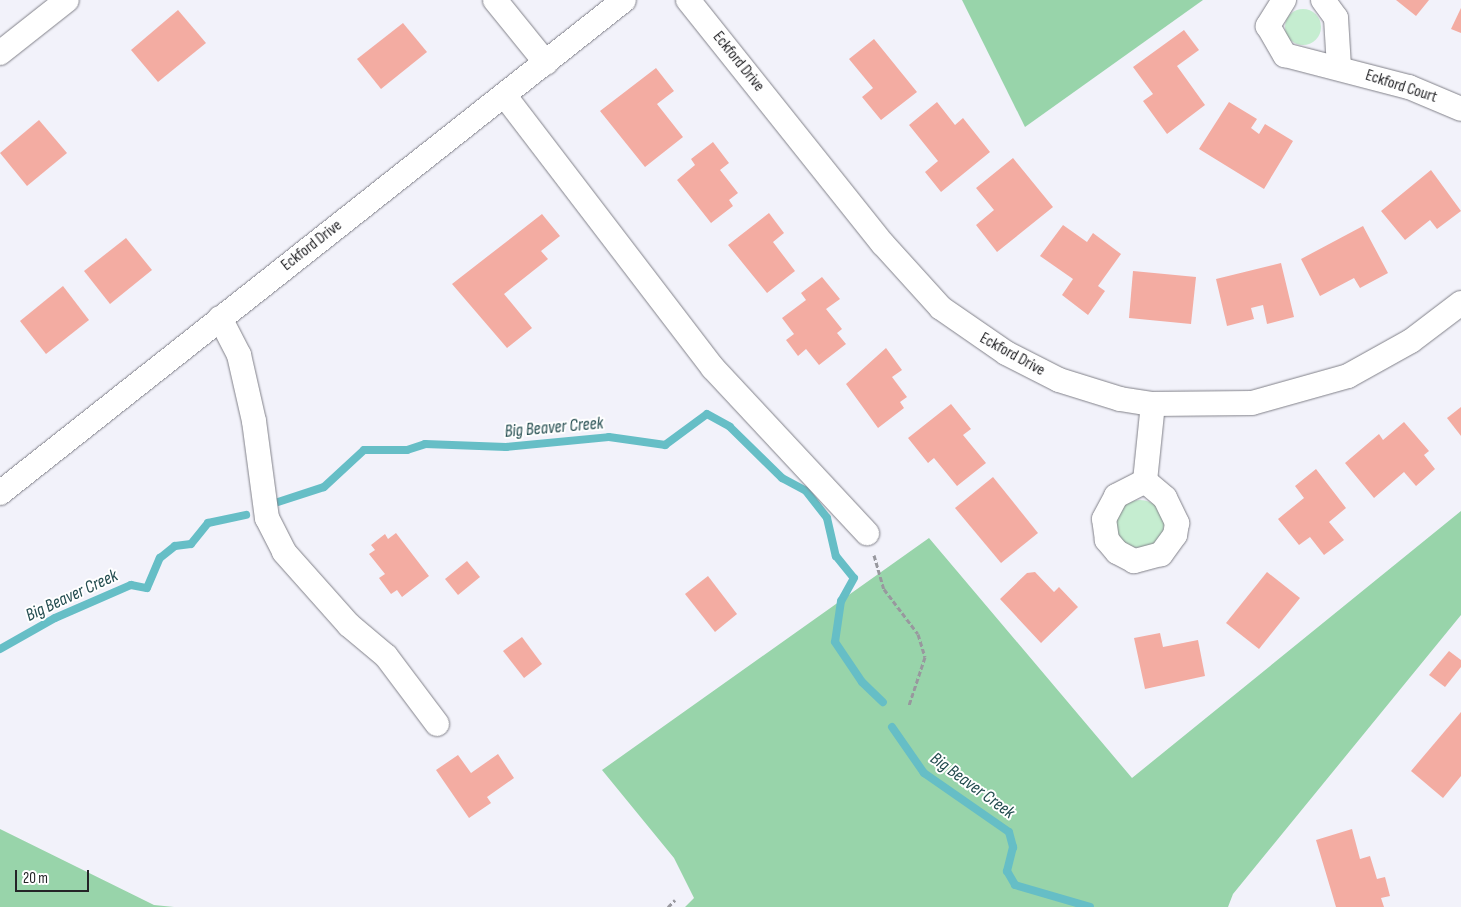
<!DOCTYPE html>
<style>
body{margin:0}
#map{position:relative;width:1461px;height:907px;overflow:hidden;background:#f2f2fa;font-family:"Sofia Sans Condensed",sans-serif}
div>[style]{position:absolute}
.green>*{inset:0;background:#c5edd0}
.round{border-radius:50%}
.forest>*{inset:0;background:#98d4aa}
.stream>*{height:8px;margin:-4px;padding:0 4px;transform-origin:4px;border-radius:4px;background:#66bec6}
.building>*{inset:0;background:#f3aca2}
.path>*{height:3px;margin-top:-1.5px;transform-origin:0;background:repeating-linear-gradient(90deg,#98989e 0 5px,transparent 0 7.5px)}
.roads{filter:drop-shadow(0 0 1px #818189) drop-shadow(0 0 1px #818189)}
.minor>*{height:24px;margin:-12px;padding:0 12px;transform-origin:12px;border-radius:12px;background:#fff}
span{translate:-50% -50%;white-space:nowrap;text-align:center;line-height:1.15;-webkit-text-stroke:4px #fff;paint-order:stroke}
.street-label{font-size:16px;color:#242427}
.water-label{font-size:18px;color:#234c4f;font-style:italic}
.scale{position:absolute;left:15px;top:870px;width:74px;height:22px;box-sizing:border-box;border:2px solid #242427;border-top:0;padding-left:6px;font-size:15px;line-height:18px;white-space:nowrap;color:#242427;-webkit-text-stroke:4px #fff;paint-order:stroke}
</style>
<div id="map">
<div class="green">
<div class="round" style="left:1285px;top:9px;width:36px;height:36px"></div>
<div class="round" style="left:1116px;top:500px;width:48px;height:48px"></div>
</div>
<div class="forest">
<div style="clip-path:polygon(962px 0,1203px 0,1025px 127px)"></div>
<div style="clip-path:polygon(1461px 511px,1461px 615px,1233px 894px,1228px 907px,685px 907px,694px 898px,674px 858px,602px 770px,929px 538px,1132px 778px)"></div>
<div style="clip-path:polygon(0 829px,154px 905px,174px 907px,0 907px)"></div>
</div>
<div class="stream">
<div style="left:278px;top:502px;width:48px;rotate:-18.1deg"></div>
<div style="left:324px;top:487px;width:54px;rotate:-42.8deg"></div>
<div style="left:364px;top:450px;width:43px"></div>
<div style="left:407px;top:450px;width:19px;rotate:-18deg"></div>
<div style="left:425px;top:444px;width:81px;rotate:2.1deg"></div>
<div style="left:506px;top:447px;width:103px;rotate:-5.5deg"></div>
<div style="left:609px;top:437px;width:57px;rotate:8.1deg"></div>
<div style="left:665px;top:445px;width:52px;rotate:-36.4deg"></div>
<div style="left:707px;top:414px;width:26px;rotate:29deg"></div>
<div style="left:730px;top:427px;width:73px;rotate:44.4deg"></div>
<div style="left:782px;top:478px;width:27px;rotate:28deg"></div>
<div style="left:806px;top:491px;width:34px;rotate:52deg"></div>
<div style="left:827px;top:518px;width:39px;rotate:77deg"></div>
<div style="left:836px;top:556px;width:28px;rotate:51deg"></div>
<div style="left:854px;top:578px;width:26px;rotate:119deg"></div>
<div style="left:841px;top:601px;width:41px;rotate:98.3deg"></div>
<div style="left:835px;top:642px;width:48px;rotate:56deg"></div>
<div style="left:862px;top:682px;width:29px;rotate:44deg"></div>
<div style="left:0;top:649px;width:63px;rotate:-29.4deg"></div>
<div style="left:55px;top:618px;width:83px;rotate:-23.5deg"></div>
<div style="left:131px;top:585px;width:16px;rotate:11deg"></div>
<div style="left:147px;top:588px;width:33px;rotate:-67deg"></div>
<div style="left:160px;top:558px;width:19px;rotate:-39deg"></div>
<div style="left:175px;top:546px;width:16px;rotate:-7deg"></div>
<div style="left:191px;top:544px;width:27px;rotate:-51deg"></div>
<div style="left:208px;top:523px;width:39px;rotate:-12deg"></div>
<div style="left:892px;top:727px;width:56px;rotate:55.2deg"></div>
<div style="left:924px;top:773px;width:103px;rotate:34.8deg"></div>
<div style="left:1009px;top:832px;width:16px;rotate:75deg"></div>
<div style="left:1013px;top:847px;width:25px;rotate:104deg"></div>
<div style="left:1007px;top:871px;width:16px;rotate:60deg"></div>
<div style="left:1015px;top:885px;width:78px;rotate:16.3deg"></div>
</div>
<div class="building">
<div style="clip-path:polygon(1396px 0,1429px 0,1416px 16px)"></div>
<div style="clip-path:polygon(1461px 8px,1461px 33px,1451px 29px)"></div>
<div style="clip-path:polygon(178px 10px,206px 43px,158px 82px,131px 50px)"></div>
<div style="clip-path:polygon(403px 23px,427px 52px,381px 89px,357px 59px)"></div>
<div style="clip-path:polygon(1184px 30px,1199px 50px,1177px 66px,1205px 105px,1167px 134px,1143px 101px,1153px 94px,1133px 67px)"></div>
<div style="clip-path:polygon(874px 39px,917px 92px,881px 120px,862px 97px,873px 88px,849px 59px)"></div>
<div style="clip-path:polygon(656px 68px,674px 91px,657px 104px,683px 137px,645px 167px,600px 111px)"></div>
<div style="clip-path:polygon(937px 102px,955px 125px,963px 118px,990px 152px,941px 192px,925px 172px,938px 161px,909px 125px)"></div>
<div style="clip-path:polygon(1229px 102px,1257px 119px,1251px 128px,1259px 134px,1265px 124px,1293px 141px,1264px 189px,1199px 149px)"></div>
<div style="clip-path:polygon(39px 120px,67px 153px,27px 186px,0 153px)"></div>
<div style="clip-path:polygon(713px 142px,729px 163px,720px 170px,738px 193px,729px 200px,733px 206px,711px 223px,677px 180px,695px 165px,691px 159px)"></div>
<div style="clip-path:polygon(1013px 158px,1053px 207px,997px 252px,976px 225px,994px 210px,976px 188px)"></div>
<div style="clip-path:polygon(1431px 170px,1461px 211px,1437px 229px,1430px 220px,1405px 240px,1381px 211px)"></div>
<div style="clip-path:polygon(769px 213px,784px 233px,773px 242px,795px 271px,767px 293px,728px 245px)"></div>
<div style="clip-path:polygon(542px 214px,560px 236px,541px 251px,548px 259px,504px 294px,532px 328px,507px 348px,452px 284px)"></div>
<div style="clip-path:polygon(1063px 225px,1087px 242px,1093px 233px,1121px 254px,1098px 286px,1105px 291px,1088px 315px,1062px 295px,1073px 279px,1040px 256px)"></div>
<div style="clip-path:polygon(1363px 226px,1388px 273px,1360px 288px,1354px 278px,1320px 296px,1301px 259px)"></div>
<div style="clip-path:polygon(126px 238px,152px 270px,110px 304px,84px 271px)"></div>
<div style="clip-path:polygon(1281px 263px,1294px 317px,1267px 324px,1263px 305px,1251px 308px,1254px 319px,1227px 326px,1216px 279px)"></div>
<div style="clip-path:polygon(1133px 271px,1196px 277px,1191px 324px,1129px 318px)"></div>
<div style="clip-path:polygon(822px 277px,840px 299px,826px 309px,842px 329px,837px 333px,846px 344px,819px 365px,806px 349px,798px 356px,786px 340px,794px 334px,782px 318px,806px 300px,801px 293px)"></div>
<div style="clip-path:polygon(63px 286px,89px 320px,46px 354px,20px 321px)"></div>
<div style="clip-path:polygon(886px 348px,902px 370px,892px 377px,907px 397px,900px 402px,904px 408px,878px 428px,846px 384px)"></div>
<div style="clip-path:polygon(951px 404px,971px 429px,963px 435px,986px 463px,957px 486px,934px 458px,928px 463px,908px 438px)"></div>
<div style="clip-path:polygon(1461px 407px,1461px 436px,1447px 418px)"></div>
<div style="clip-path:polygon(1404px 422px,1429px 451px,1424px 455px,1435px 469px,1416px 486px,1404px 472px,1374px 498px,1345px 463px,1379px 434px,1383px 440px)"></div>
<div style="clip-path:polygon(1316px 469px,1346px 508px,1329px 522px,1344px 540px,1324px 555px,1310px 537px,1299px 545px,1278px 519px,1304px 498px,1295px 486px)"></div>
<div style="clip-path:polygon(993px 477px,1038px 533px,1001px 563px,955px 508px)"></div>
<div style="clip-path:polygon(396px 533px,429px 576px,402px 597px,397px 590px,391px 594px,379px 578px,385px 574px,369px 554px,375px 550px,371px 545px,385px 534px,388px 539px)"></div>
<div style="clip-path:polygon(467px 561px,480px 577px,458px 595px,445px 579px)"></div>
<div style="clip-path:polygon(1035px 572px,1054px 592px,1059px 587px,1078px 607px,1041px 643px,1000px 599px,1027px 573px)"></div>
<div style="clip-path:polygon(1267px 572px,1300px 598px,1259px 649px,1226px 623px)"></div>
<div style="clip-path:polygon(708px 576px,737px 614px,715px 632px,685px 594px)"></div>
<div style="clip-path:polygon(1160px 633px,1163px 647px,1198px 640px,1205px 676px,1145px 689px,1134px 638px)"></div>
<div style="clip-path:polygon(522px 637px,542px 664px,524px 678px,503px 651px)"></div>
<div style="clip-path:polygon(1449px 651px,1461px 660px,1461px 667px,1445px 687px,1429px 675px)"></div>
<div style="clip-path:polygon(1461px 712px,1461px 776px,1443px 798px,1411px 771px)"></div>
<div style="clip-path:polygon(498px 754px,514px 778px,487px 797px,491px 803px,469px 818px,436px 770px,458px 755px,471px 773px)"></div>
<div style="clip-path:polygon(1352px 829px,1360px 859px,1370px 856px,1377px 879px,1385px 877px,1390px 896px,1381px 898px,1384px 907px,1336px 907px,1316px 840px)"></div>
</div>
<div class="path">
<div style="left:874px;top:555px;width:35px;rotate:74deg"></div>
<div style="left:884px;top:589px;width:56px;rotate:52.9deg"></div>
<div style="left:918px;top:634px;width:24px;rotate:73deg"></div>
<div style="left:925px;top:657px;width:51px;rotate:108.4deg"></div>
<div style="left:668px;top:907px;width:10px;rotate:-45deg"></div>
</div>
<div class="roads">
<div class="minor">
<div style="left:495px;top:0;width:81px;rotate:51deg"></div>
<div style="left:688px;top:0;width:312px;rotate:51.4deg"></div>
<div style="left:883px;top:244px;width:86px;rotate:47.8deg"></div>
<div style="left:941px;top:308px;width:79px;rotate:34.7deg"></div>
<div style="left:1006px;top:353px;width:59px;rotate:27deg"></div>
<div style="left:1059px;top:380px;width:64px;rotate:17.3deg"></div>
<div style="left:1120px;top:399px;width:33px;rotate:9deg"></div>
<div style="left:1153px;top:404px;width:99px;rotate:-0.6deg"></div>
<div style="left:1252px;top:403px;width:100px;rotate:-15.7deg"></div>
<div style="left:1348px;top:376px;width:72px;rotate:-29.1deg"></div>
<div style="left:1411px;top:341px;width:63px;rotate:-37.2deg"></div>
<div style="left:1284px;top:0;width:31px;rotate:122deg"></div>
<div style="left:1268px;top:26px;width:34px;rotate:60deg"></div>
<div style="left:1285px;top:55px;width:128px;rotate:14.5deg"></div>
<div style="left:1409px;top:87px;width:56px;rotate:22.9deg"></div>
<div style="left:1323px;top:0;width:22px;rotate:54deg"></div>
<div style="left:1336px;top:18px;width:49px;rotate:86.5deg"></div>
<div style="left:0;top:53px;width:85px;rotate:-38.3deg"></div>
<div style="left:505px;top:96px;width:342px;rotate:52.6deg"></div>
<div style="left:713px;top:368px;width:226px;rotate:47deg"></div>
<div style="left:220px;top:318px;width:42px;rotate:62.8deg"></div>
<div style="left:239px;top:355px;width:68px;rotate:77.2deg"></div>
<div style="left:254px;top:421px;width:98px;rotate:82.4deg"></div>
<div style="left:267px;top:518px;width:38px;rotate:63deg"></div>
<div style="left:284px;top:552px;width:98px;rotate:48.3deg"></div>
<div style="left:349px;top:625px;width:48px;rotate:40deg"></div>
<div style="left:386px;top:656px;width:85px;rotate:53.1deg"></div>
<div style="left:1145px;top:481px;width:26px;rotate:40deg"></div>
<div style="left:1165px;top:498px;width:28px;rotate:64deg"></div>
<div style="left:1177px;top:523px;width:12px;rotate:99deg"></div>
<div style="left:1175px;top:535px;width:24px;rotate:126deg"></div>
<div style="left:1161px;top:554px;width:28px;rotate:165deg"></div>
<div style="left:1134px;top:561px;width:19px;rotate:-152deg"></div>
<div style="left:1117px;top:552px;width:16px;rotate:-130deg"></div>
<div style="left:1107px;top:540px;width:21px;rotate:-98deg"></div>
<div style="left:1104px;top:519px;width:26px;rotate:-62deg"></div>
<div style="left:1116px;top:496px;width:33px;rotate:-27deg"></div>
<div style="left:1145px;top:481px;width:77px;rotate:-84.1deg"></div>
<div style="left:0;top:493px;width:795px;rotate:-38.31deg"></div>
</div>
</div>
<div class="street-label">
<span style="left:738px;top:62px;rotate:51deg">Eckford Drive</span>
<span style="left:1401px;top:87px;rotate:18deg">Eckford Court</span>
<span style="left:312px;top:246px;rotate:-38deg">Eckford Drive</span>
<span style="left:1012px;top:355px;rotate:29deg">Eckford Drive</span>
</div>
<div class="water-label">
<span style="left:554px;top:428px;rotate:-5deg">Big Beaver Creek</span>
<span style="left:72px;top:596px;rotate:-25deg">Big Beaver Creek</span>
<span style="left:972px;top:786px;rotate:36deg">Big Beaver Creek</span>
</div>
<div class="scale">20 m</div>
</div>
